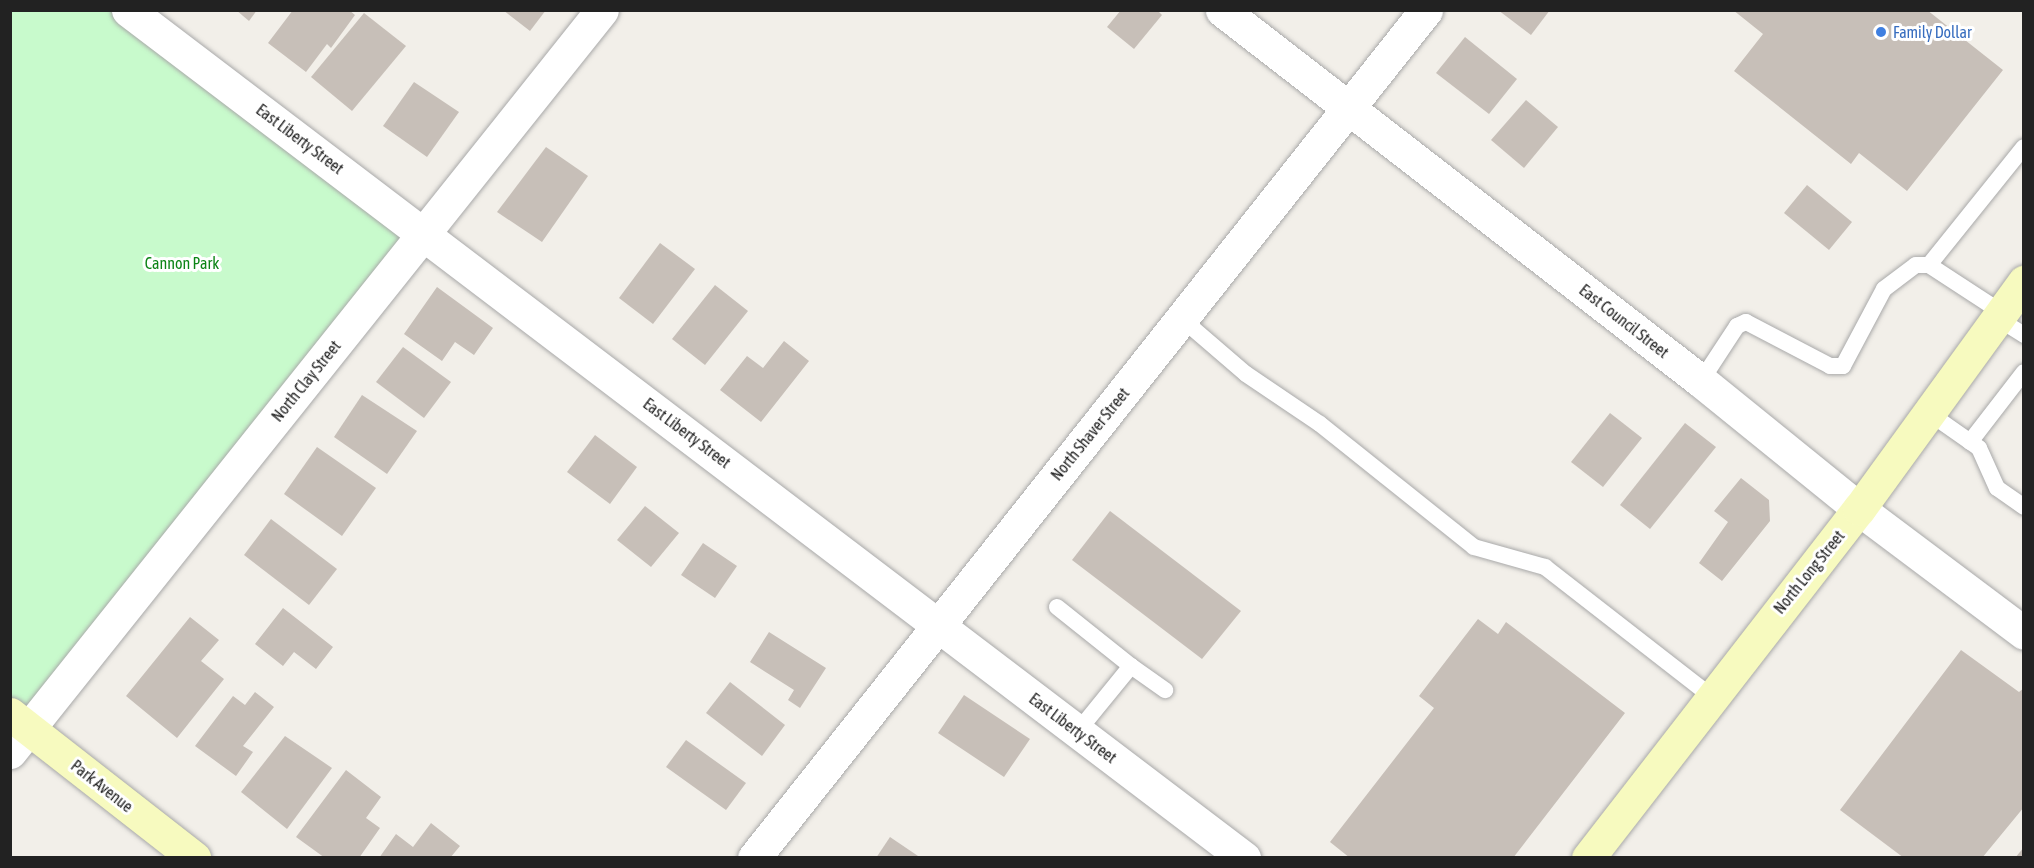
<!DOCTYPE html>
<style>
body{margin:0}
#map{position:relative;width:2034px;height:868px;overflow:hidden;background:#f2efe9;font-family:"Asap Condensed",sans-serif}
div>[style]{position:absolute}
.park>*{inset:0;background:#c8facc}
.building>*{inset:0;background:#c7bfb8}
.roads{filter:drop-shadow(0 0 2px #a9a9a9) drop-shadow(0 0 2px #a9a9a9)}
.lane>*{height:16px;margin:-8px;padding:0 8px;transform-origin:8px;border-radius:8px;background:#fff}
.street>*{height:33px;margin:-16.5px;padding:0 16.5px;transform-origin:16.5px;border-radius:16.5px;background:#fff}
.secondary>*{height:33px;margin:-16.5px;padding:0 16.5px;transform-origin:16.5px;border-radius:16.5px;background:#f7fabf}
.dots>*{width:16px;height:16px;translate:-50% -50%;box-sizing:border-box;border:3px solid #fff;border-radius:50%}
span{translate:-50% -50%;white-space:nowrap;text-align:center;line-height:1.15;-webkit-text-stroke:6px #fff;paint-order:stroke}
.shop-label{font-size:16px;color:#366cbe}
.left{translate:0 -50%;text-align:left}
.street-label{font-size:16px;color:#222}
.park-label{font-size:16px;color:#0c8416}
.frame{position:absolute;inset:0;border:12px solid #222;pointer-events:none}
</style>
<div id="map">
<div class="park">
<div style="clip-path:polygon(10px 11px,129px 11px,425px 233px,29px 728px,10px 714px)"></div>
</div>
<div class="building">
<div style="clip-path:polygon(236px 10px,257px 10px,249px 21px)"></div>
<div style="clip-path:polygon(293px 10px,349px 10px,355px 15px,331px 48px,327px 44px,306px 72px,268px 43px)"></div>
<div style="clip-path:polygon(503px 10px,546px 10px,530px 31px)"></div>
<div style="clip-path:polygon(1121px 10px,1157px 10px,1162px 15px,1134px 49px,1107px 27px)"></div>
<div style="clip-path:polygon(1498px 10px,1550px 10px,1531px 35px)"></div>
<div style="clip-path:polygon(1733px 10px,1927px 10px,2003px 70px,1907px 191px,1859px 153px,1851px 164px,1734px 71px,1763px 34px)"></div>
<div style="clip-path:polygon(364px 13px,406px 46px,352px 111px,311px 77px)"></div>
<div style="clip-path:polygon(1465px 37px,1517px 79px,1489px 114px,1436px 73px)"></div>
<div style="clip-path:polygon(414px 82px,459px 112px,427px 157px,383px 126px)"></div>
<div style="clip-path:polygon(1526px 100px,1558px 127px,1524px 168px,1491px 140px)"></div>
<div style="clip-path:polygon(546px 147px,588px 176px,542px 242px,497px 212px)"></div>
<div style="clip-path:polygon(1807px 185px,1852px 222px,1829px 250px,1784px 213px)"></div>
<div style="clip-path:polygon(660px 243px,695px 269px,653px 324px,619px 298px)"></div>
<div style="clip-path:polygon(715px 285px,748px 311px,705px 365px,672px 339px)"></div>
<div style="clip-path:polygon(437px 287px,493px 328px,474px 355px,455px 342px,442px 361px,404px 334px)"></div>
<div style="clip-path:polygon(784px 341px,809px 361px,761px 422px,720px 390px,747px 356px,763px 368px)"></div>
<div style="clip-path:polygon(403px 347px,451px 382px,424px 418px,376px 382px)"></div>
<div style="clip-path:polygon(362px 395px,417px 431px,387px 474px,334px 437px)"></div>
<div style="clip-path:polygon(1610px 413px,1642px 438px,1603px 487px,1571px 462px)"></div>
<div style="clip-path:polygon(1685px 423px,1716px 447px,1650px 529px,1620px 505px)"></div>
<div style="clip-path:polygon(595px 435px,637px 467px,610px 504px,567px 472px)"></div>
<div style="clip-path:polygon(317px 447px,376px 488px,342px 536px,284px 494px)"></div>
<div style="clip-path:polygon(1741px 478px,1769px 500px,1770px 521px,1722px 581px,1699px 563px,1728px 522px,1714px 511px)"></div>
<div style="clip-path:polygon(645px 506px,679px 533px,651px 567px,617px 540px)"></div>
<div style="clip-path:polygon(1110px 511px,1241px 611px,1202px 659px,1072px 560px)"></div>
<div style="clip-path:polygon(271px 519px,337px 569px,309px 605px,244px 555px)"></div>
<div style="clip-path:polygon(703px 543px,737px 566px,715px 598px,681px 575px)"></div>
<div style="clip-path:polygon(283px 608px,333px 647px,316px 669px,294px 652px,283px 666px,255px 644px)"></div>
<div style="clip-path:polygon(190px 617px,219px 640px,201px 661px,224px 679px,177px 738px,126px 696px)"></div>
<div style="clip-path:polygon(1478px 619px,1498px 634px,1506px 622px,1625px 713px,1513px 858px,1350px 858px,1330px 842px,1434px 708px,1419px 696px)"></div>
<div style="clip-path:polygon(769px 632px,826px 668px,800px 708px,788px 700px,794px 690px,750px 662px)"></div>
<div style="clip-path:polygon(1961px 650px,2019px 692px,2024px 688px,2024px 807px,1982px 858px,1904px 858px,1840px 810px)"></div>
<div style="clip-path:polygon(730px 682px,785px 725px,762px 756px,706px 713px)"></div>
<div style="clip-path:polygon(255px 692px,274px 707px,243px 746px,253px 752px,236px 776px,195px 746px,233px 696px,245px 705px)"></div>
<div style="clip-path:polygon(964px 695px,1030px 739px,1004px 777px,938px 733px)"></div>
<div style="clip-path:polygon(285px 736px,332px 768px,287px 829px,241px 792px)"></div>
<div style="clip-path:polygon(686px 740px,746px 783px,726px 810px,666px 767px)"></div>
<div style="clip-path:polygon(346px 770px,381px 797px,366px 818px,380px 828px,359px 858px,325px 858px,296px 837px)"></div>
<div style="clip-path:polygon(431px 823px,460px 846px,450px 858px,379px 858px,396px 834px,413px 847px)"></div>
<div style="clip-path:polygon(890px 837px,921px 858px,876px 858px)"></div>
<div style="clip-path:polygon(2024px 847px,2024px 858px,2015px 858px)"></div>
</div>
<div class="roads">
<div class="lane">
<div style="left:2001px;top:312px;width:86px;rotate:-146.9deg"></div>
<div style="left:1929px;top:265px;width:151px;rotate:-51.2deg"></div>
<div style="left:1997px;top:318px;width:32px;rotate:32deg"></div>
<div style="left:1182px;top:319px;width:84px;rotate:40.7deg"></div>
<div style="left:1246px;top:374px;width:89px;rotate:34deg"></div>
<div style="left:1320px;top:424px;width:197px;rotate:38.6deg"></div>
<div style="left:1474px;top:547px;width:74px;rotate:15.7deg"></div>
<div style="left:1545px;top:567px;width:210px;rotate:37.9deg"></div>
<div style="left:1701px;top:381px;width:66px;rotate:-56.8deg"></div>
<div style="left:1737px;top:326px;width:10px;rotate:-24deg"></div>
<div style="left:1746px;top:322px;width:95px;rotate:27.6deg"></div>
<div style="left:1830px;top:366px;width:13px"></div>
<div style="left:1843px;top:366px;width:87px;rotate:-62deg"></div>
<div style="left:1884px;top:289px;width:40px;rotate:-37deg"></div>
<div style="left:1916px;top:265px;width:13px"></div>
<div style="left:1929px;top:413px;width:61px;rotate:35deg"></div>
<div style="left:1979px;top:448px;width:44px;rotate:65.8deg"></div>
<div style="left:1997px;top:488px;width:33px;rotate:35deg"></div>
<div style="left:1970px;top:442px;width:88px;rotate:-52.4deg"></div>
<div style="left:1057px;top:607px;width:95px;rotate:38.6deg"></div>
<div style="left:1078px;top:731px;width:84px;rotate:-50.8deg"></div>
<div style="left:1131px;top:666px;width:42px;rotate:35.2deg"></div>
</div>
<div class="street">
<div style="left:128px;top:10px;width:1402px;rotate:37.23deg"></div>
<div style="left:1222px;top:10px;width:606px;rotate:37.76deg"></div>
<div style="left:1701px;top:381px;width:203px;rotate:39deg"></div>
<div style="left:1859px;top:509px;width:206px;rotate:36.9deg"></div>
<div style="left:10px;top:752px;width:949px;rotate:-51.42deg"></div>
<div style="left:754px;top:858px;width:1082px;rotate:-51.6deg"></div>
</div>
<div class="secondary">
<div style="left:10px;top:714px;width:234px;rotate:38deg"></div>
<div style="left:1588px;top:858px;width:442px;rotate:-52.2deg"></div>
<div style="left:1859px;top:509px;width:281px;rotate:-54deg"></div>
</div>
</div>
<div class="dots">
<div style="left:1881px;top:32px;background:#3f7fe0"></div>
</div>
<div class="shop-label">
<span class="left" style="left:1893px;top:32px">Family Dollar</span>
</div>
<div class="street-label">
<span style="left:300px;top:139px;rotate:37deg">East Liberty Street</span>
<span style="left:1624px;top:321px;rotate:38deg">East Council Street</span>
<span style="left:306px;top:381px;rotate:-51deg">North Clay Street</span>
<span style="left:687px;top:433px;rotate:37deg">East Liberty Street</span>
<span style="left:1090px;top:434px;rotate:-51deg">North Shaver Street</span>
<span style="left:1809px;top:572px;rotate:-51deg">North Long Street</span>
<span style="left:1073px;top:728px;rotate:37deg">East Liberty Street</span>
<span style="left:102px;top:786px;rotate:38deg">Park Avenue</span>
</div>
<div class="park-label">
<span style="left:182px;top:263px">Cannon Park</span>
</div>
<div class="frame"></div>
</div>
